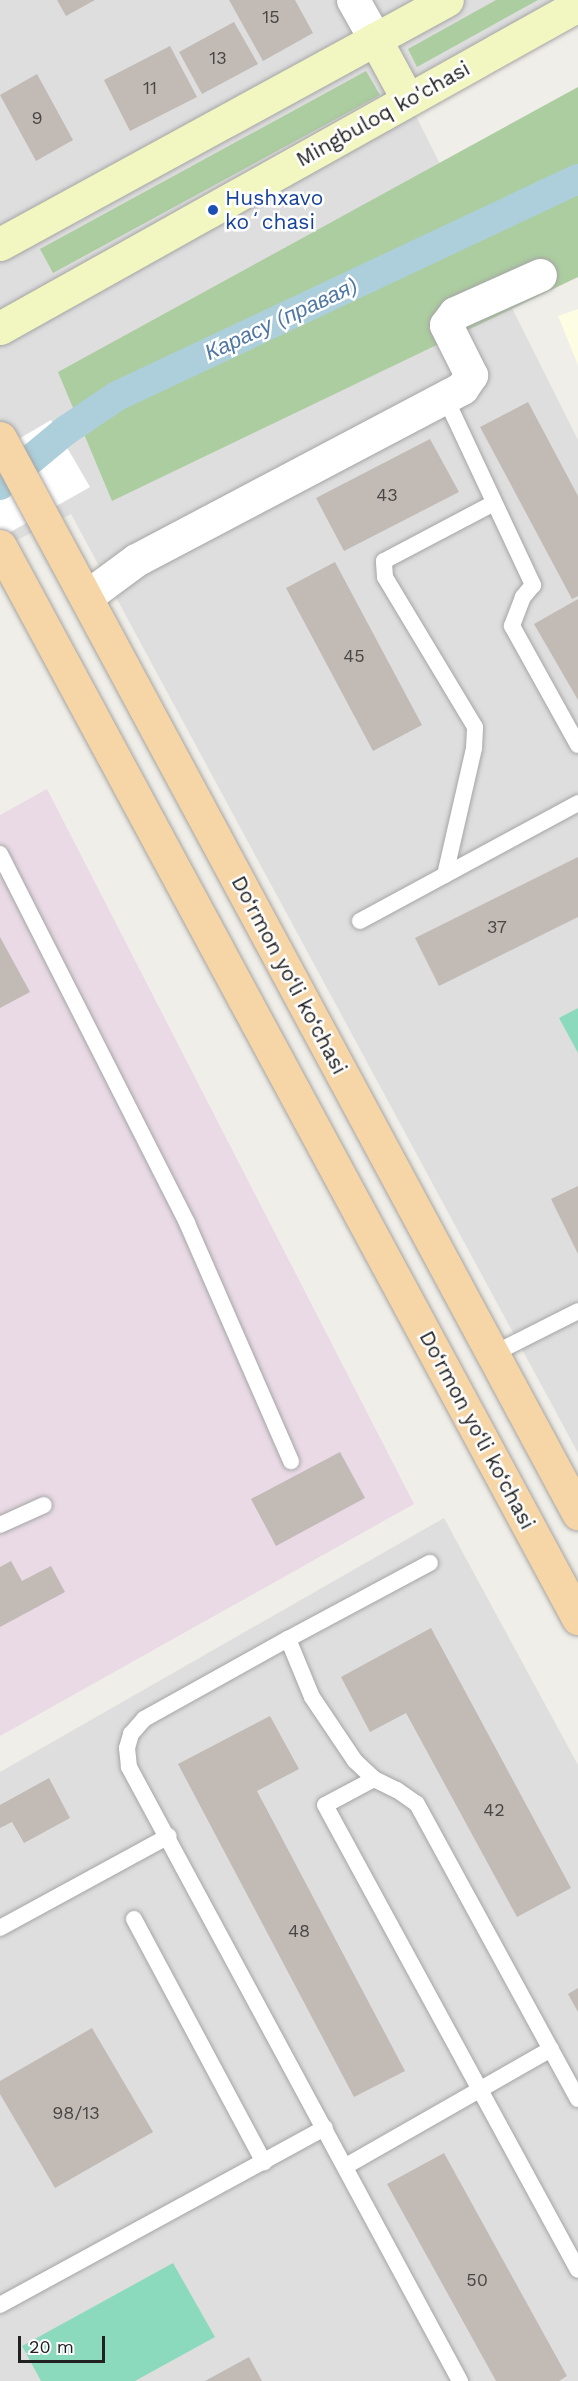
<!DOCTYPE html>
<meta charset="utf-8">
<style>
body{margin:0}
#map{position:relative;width:578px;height:2381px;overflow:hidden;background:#f0eee8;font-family:"Work Sans",sans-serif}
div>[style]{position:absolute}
.residential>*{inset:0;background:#dfdede}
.industrial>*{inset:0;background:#e9dae6}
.education>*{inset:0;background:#fdfde4}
.forest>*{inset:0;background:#accda0}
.pitch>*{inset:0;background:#8cdabd}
.pier>*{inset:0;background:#fff}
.canal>*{height:30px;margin:-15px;padding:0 15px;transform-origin:15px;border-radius:15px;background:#accfdb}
.building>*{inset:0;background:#c1bab5}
.roads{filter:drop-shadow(0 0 2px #a5a5a5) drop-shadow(0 0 2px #a5a5a5)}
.lane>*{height:16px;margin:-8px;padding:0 8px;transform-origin:8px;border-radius:8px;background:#fff}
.street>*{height:33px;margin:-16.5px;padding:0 16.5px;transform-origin:16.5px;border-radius:16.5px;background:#fff}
.secondary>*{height:33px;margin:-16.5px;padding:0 16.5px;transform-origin:16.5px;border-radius:16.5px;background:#f2f6c1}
.primary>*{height:33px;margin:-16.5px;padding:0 16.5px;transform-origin:16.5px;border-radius:16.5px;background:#f6d5a7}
.dots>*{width:16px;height:16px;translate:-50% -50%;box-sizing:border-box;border:3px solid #fff;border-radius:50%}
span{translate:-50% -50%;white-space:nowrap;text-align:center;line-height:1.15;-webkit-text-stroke:5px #fff;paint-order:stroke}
.number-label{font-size:18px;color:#494746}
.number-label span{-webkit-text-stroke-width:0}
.street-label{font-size:21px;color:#212121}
.transit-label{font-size:21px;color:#164399}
.left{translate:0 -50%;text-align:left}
.water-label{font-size:22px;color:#5078a3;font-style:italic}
.scale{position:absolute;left:18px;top:2336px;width:87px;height:27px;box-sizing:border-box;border:3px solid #212121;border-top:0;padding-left:8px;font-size:18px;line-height:21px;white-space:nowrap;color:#212121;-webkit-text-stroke:4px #fff;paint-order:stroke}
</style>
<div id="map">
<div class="residential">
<div style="clip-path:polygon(0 0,578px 0,408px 100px,578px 440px,578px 1453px,71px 514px,0 548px)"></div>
<div style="clip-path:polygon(444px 1518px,578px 1765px,578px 2381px,0 2381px,0 1772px)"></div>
</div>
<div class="industrial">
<div style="clip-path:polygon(47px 789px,414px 1504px,0 1736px,0 815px)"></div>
</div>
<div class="education">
<div style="clip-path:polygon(578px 309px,578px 365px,558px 316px)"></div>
</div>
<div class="forest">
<div style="clip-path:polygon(496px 0,538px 0,417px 67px,408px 49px)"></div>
<div style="clip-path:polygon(366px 71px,380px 95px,53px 273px,40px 249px)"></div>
<div style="clip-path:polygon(578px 87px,578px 277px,112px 501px,58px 372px)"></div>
</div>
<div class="pitch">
<div style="clip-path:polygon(578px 1008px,578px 1053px,559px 1018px)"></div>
<div style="clip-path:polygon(173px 2263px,215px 2337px,135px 2381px,41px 2381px,22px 2346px)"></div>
</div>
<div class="pier">
<div style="clip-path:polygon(51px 420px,90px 487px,0 538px,0 450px)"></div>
</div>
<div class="canal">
<div style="left:0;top:485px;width:85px;rotate:-39.7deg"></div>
<div style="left:65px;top:431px;width:63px;rotate:-33.9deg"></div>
<div style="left:117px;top:396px;width:510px;rotate:-25.21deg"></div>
</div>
<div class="building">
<div style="clip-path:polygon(57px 0,95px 0,66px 16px)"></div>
<div style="clip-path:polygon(229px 0,295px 0,313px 33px,263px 61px)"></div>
<div style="clip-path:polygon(234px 22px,258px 64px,202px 94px,179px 52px)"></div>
<div style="clip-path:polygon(170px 46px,197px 97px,130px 131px,104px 80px)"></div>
<div style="clip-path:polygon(37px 74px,73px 140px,36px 161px,0 95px)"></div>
<div style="clip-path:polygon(528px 402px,578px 496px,578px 596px,572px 599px,480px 427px)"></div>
<div style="clip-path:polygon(430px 439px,459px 492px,344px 551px,316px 498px)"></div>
<div style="clip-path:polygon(335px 562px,422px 725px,373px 751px,286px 588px)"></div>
<div style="clip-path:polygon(578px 599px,578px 700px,534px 624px)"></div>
<div style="clip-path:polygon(578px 857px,578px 917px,439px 986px,415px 938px)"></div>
<div style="clip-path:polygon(0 937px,30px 992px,0 1008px)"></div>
<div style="clip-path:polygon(578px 1186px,578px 1254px,551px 1199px)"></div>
<div style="clip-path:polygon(340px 1452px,365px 1498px,276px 1546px,251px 1499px)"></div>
<div style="clip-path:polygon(11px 1561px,22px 1581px,51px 1566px,65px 1592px,0 1627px,0 1567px)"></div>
<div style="clip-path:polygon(431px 1628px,571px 1888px,517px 1917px,406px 1713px,370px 1732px,341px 1677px)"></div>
<div style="clip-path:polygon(270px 1716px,299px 1769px,257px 1791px,405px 2071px,354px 2097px,178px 1764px)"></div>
<div style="clip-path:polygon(49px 1778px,70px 1818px,24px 1843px,12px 1822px,0 1828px,0 1805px)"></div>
<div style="clip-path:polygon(578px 1988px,578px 2012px,568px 1994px)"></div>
<div style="clip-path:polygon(92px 2028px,153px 2132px,55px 2188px,0 2094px,0 2081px)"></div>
<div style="clip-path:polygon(444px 2153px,567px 2376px,559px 2381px,496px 2381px,387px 2184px)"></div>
<div style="clip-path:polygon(249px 2357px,262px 2381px,205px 2381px)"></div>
</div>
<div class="roads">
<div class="lane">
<div style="left:445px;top:397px;width:208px;rotate:64.9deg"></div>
<div style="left:533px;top:585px;width:16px;rotate:130deg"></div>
<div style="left:523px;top:597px;width:31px;rotate:111deg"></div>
<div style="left:512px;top:626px;width:136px;rotate:61deg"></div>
<div style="left:0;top:854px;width:414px;rotate:63.1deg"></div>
<div style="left:187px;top:1223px;width:260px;rotate:66.4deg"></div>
<div style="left:445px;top:875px;width:130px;rotate:-77.1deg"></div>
<div style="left:474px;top:748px;width:21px;rotate:-87deg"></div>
<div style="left:475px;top:727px;width:175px;rotate:-121deg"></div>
<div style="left:385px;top:577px;width:16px;rotate:-94deg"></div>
<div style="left:384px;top:561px;width:124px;rotate:-27.8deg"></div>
<div style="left:360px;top:921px;width:248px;rotate:-28.4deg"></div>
<div style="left:493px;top:1354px;width:95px;rotate:-26.8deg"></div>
<div style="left:0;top:1525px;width:48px;rotate:-24.4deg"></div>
<div style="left:288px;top:1639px;width:161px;rotate:-28.2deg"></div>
<div style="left:374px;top:1779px;width:55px;rotate:152deg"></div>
<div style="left:325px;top:1805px;width:529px;rotate:61.45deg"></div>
<div style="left:134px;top:1919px;width:276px;rotate:61.9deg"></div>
<div style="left:0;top:1928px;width:192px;rotate:-28.6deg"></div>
<div style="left:346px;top:2166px;width:236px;rotate:-29.7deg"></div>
<div style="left:0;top:2305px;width:370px;rotate:-28.6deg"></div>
<div style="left:460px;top:2381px;width:698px;rotate:-118.33deg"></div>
<div style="left:129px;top:1767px;width:19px;rotate:-96deg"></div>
<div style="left:127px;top:1748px;width:15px;rotate:-74deg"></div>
<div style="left:131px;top:1734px;width:20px;rotate:-49deg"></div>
<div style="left:144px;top:1719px;width:165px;rotate:-29.1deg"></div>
<div style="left:288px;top:1639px;width:63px;rotate:67.5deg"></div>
<div style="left:312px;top:1697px;width:77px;rotate:56.1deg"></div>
<div style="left:355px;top:1761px;width:26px;rotate:43deg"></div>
<div style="left:374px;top:1779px;width:25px;rotate:26deg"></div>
<div style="left:397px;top:1790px;width:24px;rotate:35deg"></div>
<div style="left:417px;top:1804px;width:336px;rotate:61.4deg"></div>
</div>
<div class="street">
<div style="left:353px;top:0;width:45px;rotate:60.6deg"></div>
<div style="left:86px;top:597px;width:62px;rotate:-36.5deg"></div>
<div style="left:136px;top:560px;width:369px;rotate:-27.8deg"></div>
<div style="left:462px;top:388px;width:16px;rotate:-55deg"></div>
<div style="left:471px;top:375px;width:56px;rotate:-116.6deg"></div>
<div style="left:446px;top:325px;width:15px;rotate:-53deg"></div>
<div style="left:455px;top:313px;width:93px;rotate:-24.1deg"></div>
</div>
<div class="secondary">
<div style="left:375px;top:39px;width:69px;rotate:61.6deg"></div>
<div style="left:0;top:244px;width:509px;rotate:-28.63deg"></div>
<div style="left:0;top:328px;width:662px;rotate:-29.2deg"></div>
</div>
<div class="primary">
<div style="left:0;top:438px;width:1221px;rotate:61.73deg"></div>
<div style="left:0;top:546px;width:1218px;rotate:61.67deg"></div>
</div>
</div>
<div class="dots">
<div style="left:213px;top:210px;background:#1a4fb4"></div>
</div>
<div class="number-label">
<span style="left:271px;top:17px">15</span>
<span style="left:218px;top:58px">13</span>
<span style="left:150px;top:88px">11</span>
<span style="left:37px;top:118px">9</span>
<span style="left:387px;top:495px">43</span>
<span style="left:354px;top:656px">45</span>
<span style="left:497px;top:927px">37</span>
<span style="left:494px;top:1810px">42</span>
<span style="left:299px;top:1931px">48</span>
<span style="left:76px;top:2113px">98/13</span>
<span style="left:477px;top:2280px">50</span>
</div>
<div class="street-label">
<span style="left:383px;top:114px;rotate:-29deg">Mingbuloq ko'chasi</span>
<span style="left:289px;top:975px;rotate:62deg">Do‘rmon yo‘li ko‘chasi</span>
<span style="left:477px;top:1430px;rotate:62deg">Do‘rmon yo‘li ko‘chasi</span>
</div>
<div class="transit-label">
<span class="left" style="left:225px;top:210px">Hushxavo<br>koʻchasi</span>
</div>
<div class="water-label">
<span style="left:281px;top:319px;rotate:-25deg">Карасу (правая)</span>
</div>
<div class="scale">20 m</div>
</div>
